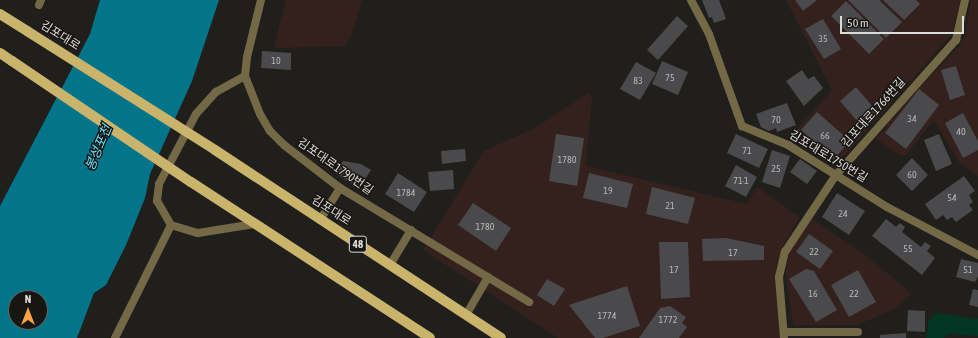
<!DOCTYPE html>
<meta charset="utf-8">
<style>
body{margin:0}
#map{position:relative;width:978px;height:338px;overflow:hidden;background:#211f1c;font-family:"Asap Condensed","Noto Sans KR",sans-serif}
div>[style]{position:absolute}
.industrial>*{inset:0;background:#34211e}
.green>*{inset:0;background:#003623}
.water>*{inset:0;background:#03758a}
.building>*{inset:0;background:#4a494c}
.service>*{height:8px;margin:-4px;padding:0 4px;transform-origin:4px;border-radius:4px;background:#746947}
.primary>*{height:10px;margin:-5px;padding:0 5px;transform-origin:5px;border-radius:5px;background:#cab36a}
.primary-bridge>*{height:10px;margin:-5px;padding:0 5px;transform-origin:5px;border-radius:5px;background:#cab36a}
span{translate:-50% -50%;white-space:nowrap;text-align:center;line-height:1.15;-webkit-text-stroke:3px #181613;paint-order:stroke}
.number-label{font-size:10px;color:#b8b6b6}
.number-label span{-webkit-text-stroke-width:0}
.shield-label span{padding:1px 3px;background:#181613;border:1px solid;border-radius:3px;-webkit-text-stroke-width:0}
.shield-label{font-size:11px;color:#dcdbd9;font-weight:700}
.street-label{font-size:12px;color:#dcdbd9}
.water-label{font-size:13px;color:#68e2ff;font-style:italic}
.north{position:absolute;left:8px;top:290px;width:40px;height:40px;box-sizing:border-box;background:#181613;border:1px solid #666562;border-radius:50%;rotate:0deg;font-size:11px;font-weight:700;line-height:16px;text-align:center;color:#dcdbd9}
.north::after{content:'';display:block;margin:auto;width:14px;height:18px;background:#f6a247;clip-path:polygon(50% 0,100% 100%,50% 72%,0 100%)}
.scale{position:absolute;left:840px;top:16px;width:124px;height:18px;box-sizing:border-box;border:2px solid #dcdbd9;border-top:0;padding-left:5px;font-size:12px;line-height:14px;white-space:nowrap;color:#dcdbd9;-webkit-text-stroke:3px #181613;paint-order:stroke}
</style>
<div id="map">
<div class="industrial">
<div style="clip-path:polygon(286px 0,362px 0,352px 35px,345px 46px,276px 48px,274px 45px)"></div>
<div style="clip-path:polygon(786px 0,961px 0,952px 34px,835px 166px,789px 138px,832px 90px)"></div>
<div style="clip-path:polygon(971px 0,978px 0,978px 176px,958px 161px,935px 122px,931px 123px,906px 155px,901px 156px,876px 139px,908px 100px,959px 46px,965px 37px)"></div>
<div style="clip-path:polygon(588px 93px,592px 96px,586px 166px,747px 204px,757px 187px,800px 217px,783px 246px,775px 273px,781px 338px,558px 338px,423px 250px,484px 151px,535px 128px)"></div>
<div style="clip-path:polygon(811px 218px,867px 256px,912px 294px,893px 310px,856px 325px,793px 325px,785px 267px,792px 248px)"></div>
</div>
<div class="green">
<div style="clip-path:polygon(936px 313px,978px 319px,978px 336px,948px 334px,944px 338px,926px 338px,929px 320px)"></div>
</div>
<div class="water">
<div style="clip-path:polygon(evenodd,100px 0,219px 0,192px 81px,150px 174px,145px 198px,126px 245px,106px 285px,94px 293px,77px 338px,0 338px,0 206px,90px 34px,100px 0,16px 298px,40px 298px,40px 322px,16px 322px,16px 298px)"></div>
</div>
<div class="building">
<div style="clip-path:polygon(702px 0,719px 0,726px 19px,714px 23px,712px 17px,709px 18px)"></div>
<div style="clip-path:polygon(795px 0,817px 0,803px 11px)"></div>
<div style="clip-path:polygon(848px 0,879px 0,902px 22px,886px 38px)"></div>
<div style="clip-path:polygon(883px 0,916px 0,920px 4px,904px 20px)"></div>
<div style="clip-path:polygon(846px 1px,884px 39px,869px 54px,831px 16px)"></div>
<div style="clip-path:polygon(677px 16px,688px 26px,658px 60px,647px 50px)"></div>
<div style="clip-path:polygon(823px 19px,841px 49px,824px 59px,805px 29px)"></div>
<div style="clip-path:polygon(262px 51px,291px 53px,291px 70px,261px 68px)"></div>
<div style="clip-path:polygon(662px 61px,688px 72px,678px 95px,652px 84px)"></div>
<div style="clip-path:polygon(636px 62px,656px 73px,640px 100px,620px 89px)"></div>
<div style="clip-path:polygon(956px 66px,965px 95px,950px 100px,941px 70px)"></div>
<div style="clip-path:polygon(802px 70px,808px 79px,814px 76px,823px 88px,804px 106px,786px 81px)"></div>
<div style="clip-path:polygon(856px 87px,878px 113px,862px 127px,840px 101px)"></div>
<div style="clip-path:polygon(919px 89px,939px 105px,906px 149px,885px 133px)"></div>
<div style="clip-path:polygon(787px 103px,796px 125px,777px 132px,776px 128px,769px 131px,761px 127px,756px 114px)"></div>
<div style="clip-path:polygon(817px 112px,850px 141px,834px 159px,801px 130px)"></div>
<div style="clip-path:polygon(963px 113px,978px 141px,978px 150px,963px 158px,945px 123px)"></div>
<div style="clip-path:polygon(556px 134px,584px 138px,577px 186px,549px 181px)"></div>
<div style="clip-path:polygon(736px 134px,768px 149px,759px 168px,727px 153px)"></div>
<div style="clip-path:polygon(939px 134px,952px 164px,936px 171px,924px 140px)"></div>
<div style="clip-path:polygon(465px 149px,466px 161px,442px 164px,441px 151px)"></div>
<div style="clip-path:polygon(772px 150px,790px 156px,780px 188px,762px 182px)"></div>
<div style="clip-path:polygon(912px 158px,928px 175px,912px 191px,896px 175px)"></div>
<div style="clip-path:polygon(800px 159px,817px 171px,807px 184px,790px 172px)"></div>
<div style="clip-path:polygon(343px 161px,361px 164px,371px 170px,359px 188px,335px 173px)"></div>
<div style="clip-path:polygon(736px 165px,757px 177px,746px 197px,725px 186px)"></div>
<div style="clip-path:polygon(453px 170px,454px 189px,430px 191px,428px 172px)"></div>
<div style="clip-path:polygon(398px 173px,427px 192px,414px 212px,385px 194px)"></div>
<div style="clip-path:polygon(589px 173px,633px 184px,627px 208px,583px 198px)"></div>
<div style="clip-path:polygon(964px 176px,975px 191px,969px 195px,973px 202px,969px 205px,973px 210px,956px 222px,952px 217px,947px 220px,943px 215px,936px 220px,925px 204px)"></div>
<div style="clip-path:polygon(652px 187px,695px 198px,688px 224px,646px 214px)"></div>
<div style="clip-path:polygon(837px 193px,865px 211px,849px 235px,822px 217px)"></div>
<div style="clip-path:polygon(473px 203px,511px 228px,496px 251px,458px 225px)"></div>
<div style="clip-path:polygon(886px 219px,896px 227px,900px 223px,905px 227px,902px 232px,921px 247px,925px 242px,931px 246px,927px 251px,935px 258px,922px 275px,872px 236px)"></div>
<div style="clip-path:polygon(809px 234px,833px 251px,820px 269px,796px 252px)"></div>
<div style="clip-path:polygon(726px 238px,764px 246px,764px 260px,703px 261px,702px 239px)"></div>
<div style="clip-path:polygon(659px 242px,688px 242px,690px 297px,661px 299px)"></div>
<div style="clip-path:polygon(961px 259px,978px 263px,978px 276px,975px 282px,956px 277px)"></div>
<div style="clip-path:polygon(806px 269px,814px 271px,837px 310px,816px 322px,789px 279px)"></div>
<div style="clip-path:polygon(858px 270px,876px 302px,849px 317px,831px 285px)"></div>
<div style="clip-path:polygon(547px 279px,565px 289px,554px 306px,537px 295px)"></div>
<div style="clip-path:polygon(627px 286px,640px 326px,603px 338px,595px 338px,569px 305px)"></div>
<div style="clip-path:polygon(973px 289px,978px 290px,978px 307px,969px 305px)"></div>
<div style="clip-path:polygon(670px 306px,686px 317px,682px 323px,687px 327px,679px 338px,639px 338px,660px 308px)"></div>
<div style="clip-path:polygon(908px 310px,925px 311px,925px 332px,907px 331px)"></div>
<div style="clip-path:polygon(906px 333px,906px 338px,880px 338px,880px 335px)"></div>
</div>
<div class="service">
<div style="left:261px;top:0;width:59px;rotate:103.8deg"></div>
<div style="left:247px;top:57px;width:19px;rotate:96deg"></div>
<div style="left:245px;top:76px;width:41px;rotate:68.5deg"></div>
<div style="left:260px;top:114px;width:20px;rotate:60deg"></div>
<div style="left:270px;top:131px;width:20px;rotate:45deg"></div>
<div style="left:284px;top:145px;width:71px;rotate:37.5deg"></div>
<div style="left:340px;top:188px;width:221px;rotate:31.1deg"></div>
<div style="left:691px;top:0;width:38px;rotate:62deg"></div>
<div style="left:709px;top:34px;width:98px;rotate:70.3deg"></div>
<div style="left:742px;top:126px;width:50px;rotate:22.4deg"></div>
<div style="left:788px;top:145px;width:117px;rotate:32.1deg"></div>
<div style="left:887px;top:207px;width:103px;rotate:27.8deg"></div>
<div style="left:39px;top:5px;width:5px;rotate:-68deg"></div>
<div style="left:320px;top:220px;width:38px;rotate:-58deg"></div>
<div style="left:171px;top:225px;width:28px;rotate:17deg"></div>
<div style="left:198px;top:233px;width:57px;rotate:-9.1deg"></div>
<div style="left:390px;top:265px;width:41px;rotate:-59deg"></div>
<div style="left:466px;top:315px;width:44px;rotate:-59.9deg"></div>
<div style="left:785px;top:332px;width:73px"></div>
<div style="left:115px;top:338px;width:126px;rotate:-63.6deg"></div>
<div style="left:171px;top:225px;width:28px;rotate:-120deg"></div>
<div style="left:157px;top:201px;width:17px;rotate:-83deg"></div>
<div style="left:159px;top:184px;width:79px;rotate:-62.1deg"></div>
<div style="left:196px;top:114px;width:30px;rotate:-48deg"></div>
<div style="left:216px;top:92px;width:33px;rotate:-29deg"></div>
<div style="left:784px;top:338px;width:61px;rotate:-94.7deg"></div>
<div style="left:779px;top:277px;width:26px;rotate:-77deg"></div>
<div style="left:785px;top:252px;width:92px;rotate:-56.5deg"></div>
<div style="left:836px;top:175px;width:181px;rotate:-48.4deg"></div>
<div style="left:956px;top:40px;width:41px;rotate:-77.3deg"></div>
</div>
<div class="primary">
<div style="left:0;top:14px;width:32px;rotate:32deg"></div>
<div style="left:0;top:53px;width:14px;rotate:34deg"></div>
<div style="left:215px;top:150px;width:342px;rotate:33.3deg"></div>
<div style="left:191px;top:182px;width:285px;rotate:33.1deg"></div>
</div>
<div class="primary-bridge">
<div style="left:27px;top:31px;width:222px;rotate:32.3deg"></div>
<div style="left:12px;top:61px;width:216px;rotate:34.1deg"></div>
</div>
<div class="number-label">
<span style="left:823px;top:39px">35</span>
<span style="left:276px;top:61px">10</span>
<span style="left:670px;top:78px">75</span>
<span style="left:638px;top:81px">83</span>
<span style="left:912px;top:119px">34</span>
<span style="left:776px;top:120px">70</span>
<span style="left:961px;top:132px">40</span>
<span style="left:825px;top:136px">66</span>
<span style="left:747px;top:151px">71</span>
<span style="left:567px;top:160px">1780</span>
<span style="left:776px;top:169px">25</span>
<span style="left:912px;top:175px">60</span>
<span style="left:741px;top:181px">71-1</span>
<span style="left:608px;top:191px">19</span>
<span style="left:406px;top:193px">1784</span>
<span style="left:952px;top:198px">54</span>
<span style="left:670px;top:206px">21</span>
<span style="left:843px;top:214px">24</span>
<span style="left:485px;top:227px">1780</span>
<span style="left:908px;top:249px">55</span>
<span style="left:814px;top:252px">22</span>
<span style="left:733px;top:253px">17</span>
<span style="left:674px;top:270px">17</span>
<span style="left:968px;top:270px">51</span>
<span style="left:813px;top:294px">16</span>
<span style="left:854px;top:294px">22</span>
<span style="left:607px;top:316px">1774</span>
<span style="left:668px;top:320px">1772</span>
</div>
<div class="shield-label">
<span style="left:358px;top:244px">48</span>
</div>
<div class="street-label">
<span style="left:60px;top:36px;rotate:32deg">김포대로</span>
<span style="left:874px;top:113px;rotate:-48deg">김포대로1766번길</span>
<span style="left:828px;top:157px;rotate:31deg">김포대로1750번길</span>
<span style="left:335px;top:167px;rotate:35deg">김포대로1790번길</span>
<span style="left:331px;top:211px;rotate:33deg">김포대로</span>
</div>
<div class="water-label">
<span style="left:99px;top:148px;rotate:-67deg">봉성포천</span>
</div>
<div class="north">N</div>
<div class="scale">50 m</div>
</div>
